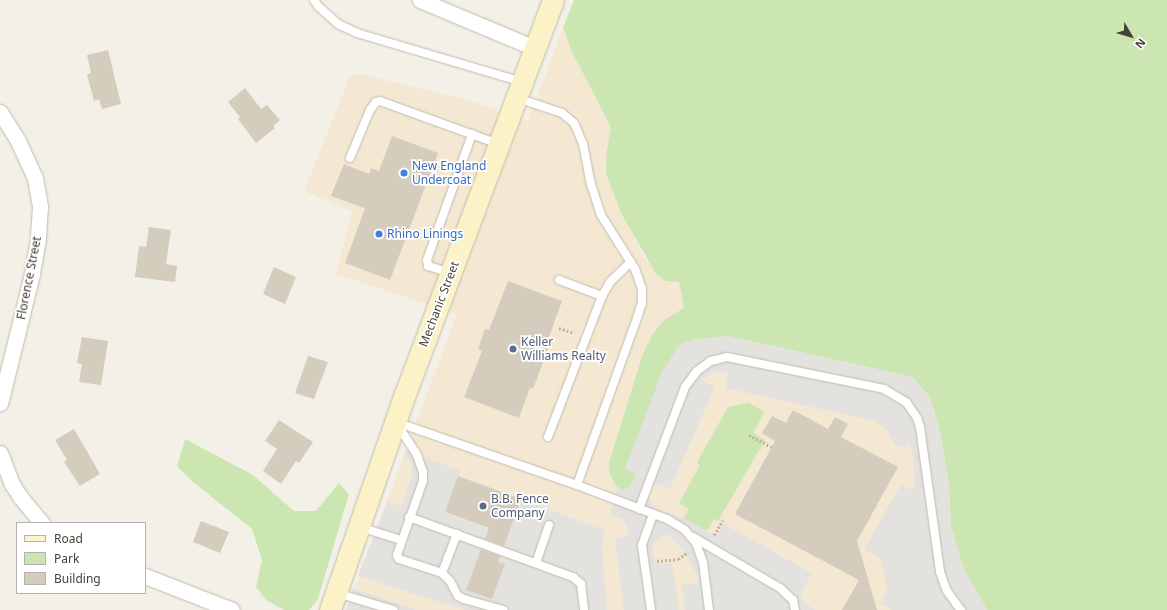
<!DOCTYPE html>
<style>
body{margin:0}
#map{position:relative;width:1167px;height:610px;overflow:hidden;background:#f3f0e7;font-family:"Noto Sans",sans-serif}
div>[style]{position:absolute}
.commercial>*{inset:0;background:#f4e8d3}
.green>*{inset:0;background:#cce6b2}
.parking>*{inset:0;background:#e4e2df}
.building>*{inset:0;background:#d4ccbd}
.path>*{height:2.5px;margin-top:-1.25px;transform-origin:0;background:repeating-linear-gradient(90deg,#bfb59c 0 2px,transparent 0 4px)}
.roads{filter:drop-shadow(0 0 1px #c1bbad) drop-shadow(0 0 1px #c1bbad)}
.lane>*{height:8px;margin:-4px;padding:0 4px;transform-origin:4px;border-radius:4px;background:#fff}
.street>*{height:15px;margin:-7.5px;padding:0 7.5px;transform-origin:7.5px;border-radius:7.5px;background:#fff}
.secondary>*{height:21px;margin:-10.5px;padding:0 10.5px;transform-origin:10.5px;border-radius:10.5px;background:#fcf2c8}
.dots>*{width:11px;height:11px;translate:-50% -50%;box-sizing:border-box;border:2px solid #fff;border-radius:50%}
span{translate:-50% -50%;white-space:nowrap;text-align:center;line-height:1.15;-webkit-text-stroke:3.5px #fff;paint-order:stroke}
.shop-label{font-size:12px;color:#366cbe}
.left{translate:0 -50%;text-align:left}
.street-label{font-size:12px;color:#464136}
.service-label{font-size:12px;color:#4e5e75}
.legend{position:absolute;left:16px;top:522px;width:130px;height:72px;box-sizing:border-box;background:#fff;border:1px solid #b5b3af;margin:0;padding:5px 7px;list-style:none;font-size:12px;color:#464136}
.legend li{display:flex;align-items:center;gap:8px;height:20px}
.legend b{width:20px;border:1px solid #b5b3af}
.north{position:absolute;left:1111px;top:16px;width:40px;height:40px;-webkit-text-stroke:3px #fff;paint-order:stroke;rotate:128deg;font-size:11px;font-weight:700;line-height:16px;text-align:center;color:#464136}
.north::after{content:'';display:block;margin:auto;width:14px;height:18px;background:#464136;clip-path:polygon(50% 0,100% 100%,50% 72%,0 100%)}
</style>
<div id="map">
<div class="commercial">
<div style="clip-path:polygon(563px 28px,571px 50px,611px 127px,606px 174px,621px 213px,646px 260px,666px 281px,679px 282px,684px 308px,676px 314px,642px 356px,609px 463px,625px 469px,679px 345px,930px 397px,964px 569px,987px 610px,346px 610px,457px 314px,336px 274px,352px 211px,304px 191px,350px 76px,360px 74px,471px 101px,528px 121px)"></div>
</div>
<div class="green">
<div style="clip-path:polygon(574px 0,1167px 0,1167px 610px,987px 610px,964px 569px,951px 527px,949px 486px,940px 432px,930px 397px,912px 377px,727px 336px,693px 340px,625px 469px,635px 473px,635px 479px,629px 488px,623px 490px,617px 487px,610px 475px,609px 463px,642px 356px,652px 335px,664px 320px,684px 308px,679px 282px,666px 281px,656px 274px,621px 213px,606px 174px,606px 156px,611px 127px,571px 50px,563px 28px)"></div>
<div style="clip-path:polygon(749px 403px,765px 412px,753px 433px,765px 440px,718px 521px,714px 519px,707px 531px,683px 518px,689px 509px,679px 503px,700px 465px,697px 462px,728px 407px)"></div>
<div style="clip-path:polygon(185px 439px,253px 475px,294px 511px,316px 511px,339px 483px,349px 494px,318px 599px,309px 610px,284px 610px,266px 600px,256px 587px,262px 560px,252px 529px,193px 482px,177px 466px)"></div>
</div>
<div class="parking">
<div style="clip-path:polygon(727px 336px,912px 377px,930px 397px,940px 432px,949px 486px,951px 527px,964px 569px,987px 610px,892px 610px,881px 604px,888px 590px,880px 558px,864px 550px,901px 484px,912px 490px,915px 488px,913px 455px,909px 444px,897px 448px,887px 430px,875px 421px,726px 388px,728px 374px,724px 371px,711px 373px,703px 379px,704px 382px,715px 387px,670px 489px,658px 484px,654px 485px,648px 495px,649px 499px,657px 508px,683px 518px,717px 536px,724px 524px,812px 573px,801px 592px,804px 603px,816px 610px,685px 610px,682px 585px,697px 584px,699px 579px,686px 554px,669px 535px,665px 535px,655px 542px,653px 548px,655px 561px,660px 564px,672px 563px,679px 610px,624px 610px,615px 538px,628px 536px,628px 528px,623px 519px,610px 514px,617px 487px,623px 490px,629px 488px,635px 479px,635px 473px,625px 469px,662px 372px,679px 345px,693px 340px)"></div>
<div style="clip-path:polygon(406px 451px,460px 470px,445px 513px,508px 535px,521px 499px,604px 530px,602px 550px,607px 610px,465px 610px,358px 576px,387px 502px,396px 505px,401px 505px,403px 503px,412px 476px,412px 465px,405px 454px)"></div>
<div style="clip-path:polygon(353px 588px,416px 610px,346px 610px)"></div>
</div>
<div class="building">
<div style="clip-path:polygon(108px 50px,121px 104px,102px 109px,99px 99px,94px 101px,87px 74px,91px 73px,87px 55px)"></div>
<div style="clip-path:polygon(245px 88px,261px 109px,267px 105px,280px 120px,273px 126px,275px 128px,256px 143px,238px 119px,240px 117px,228px 102px)"></div>
<div style="clip-path:polygon(392px 136px,438px 153px,390px 280px,345px 263px,365px 208px,331px 196px,344px 164px,369px 174px,371px 168px,379px 171px)"></div>
<div style="clip-path:polygon(149px 227px,171px 230px,166px 264px,177px 266px,175px 282px,135px 277px,139px 246px,146px 247px)"></div>
<div style="clip-path:polygon(274px 267px,296px 277px,285px 304px,263px 294px)"></div>
<div style="clip-path:polygon(508px 281px,562px 301px,545px 348px,548px 349px,533px 389px,530px 388px,519px 418px,464px 397px,482px 351px,478px 349px,485px 329px,489px 330px)"></div>
<div style="clip-path:polygon(82px 337px,108px 341px,101px 385px,79px 382px,82px 364px,77px 363px)"></div>
<div style="clip-path:polygon(308px 356px,328px 362px,314px 399px,295px 393px)"></div>
<div style="clip-path:polygon(793px 410px,828px 429px,835px 417px,848px 424px,841px 437px,898px 467px,857px 541px,877px 610px,842px 610px,859px 580px,735px 514px,775px 441px,762px 433px,772px 416px,786px 423px)"></div>
<div style="clip-path:polygon(279px 420px,313px 442px,299px 463px,296px 461px,281px 484px,263px 471px,277px 449px,265px 441px)"></div>
<div style="clip-path:polygon(74px 429px,100px 474px,80px 486px,64px 462px,67px 460px,55px 440px)"></div>
<div style="clip-path:polygon(458px 476px,521px 499px,504px 546px,485px 539px,489px 528px,445px 512px)"></div>
<div style="clip-path:polygon(201px 521px,229px 532px,220px 553px,193px 542px)"></div>
<div style="clip-path:polygon(481px 549px,500px 556px,498px 562px,505px 564px,492px 599px,466px 590px)"></div>
</div>
<div class="path">
<div style="left:559px;top:328px;width:16px;rotate:18deg"></div>
<div style="left:749px;top:435px;width:26px;rotate:28deg"></div>
<div style="left:714px;top:535px;width:17px;rotate:-59deg"></div>
<div style="left:657px;top:561px;width:21px;rotate:-5deg"></div>
<div style="left:678px;top:559px;width:11px;rotate:-34deg"></div>
</div>
<div class="roads">
<div class="lane">
<div style="left:314px;top:0;width:7px;rotate:56deg"></div>
<div style="left:318px;top:6px;width:27px;rotate:42deg"></div>
<div style="left:338px;top:24px;width:21px;rotate:25deg"></div>
<div style="left:357px;top:33px;width:172px;rotate:16.5deg"></div>
<div style="left:350px;top:158px;width:52px;rotate:-67.4deg"></div>
<div style="left:370px;top:110px;width:10px;rotate:-53deg"></div>
<div style="left:376px;top:102px;width:4px;rotate:-14deg"></div>
<div style="left:380px;top:101px;width:126px;rotate:20deg"></div>
<div style="left:450px;top:273px;width:23px;rotate:-162deg"></div>
<div style="left:428px;top:266px;width:6px;rotate:-99deg"></div>
<div style="left:427px;top:260px;width:134px;rotate:-70.3deg"></div>
<div style="left:559px;top:280px;width:46px;rotate:20.4deg"></div>
<div style="left:396px;top:422px;width:192px;rotate:19.2deg"></div>
<div style="left:577px;top:485px;width:177px;rotate:-70.2deg"></div>
<div style="left:637px;top:318px;width:16px;rotate:-72deg"></div>
<div style="left:642px;top:303px;width:14px;rotate:-90deg"></div>
<div style="left:642px;top:289px;width:21px;rotate:-109deg"></div>
<div style="left:635px;top:269px;width:64px;rotate:-122.2deg"></div>
<div style="left:601px;top:215px;width:32px;rotate:-108deg"></div>
<div style="left:591px;top:185px;width:42px;rotate:-101deg"></div>
<div style="left:583px;top:144px;width:23px;rotate:-113deg"></div>
<div style="left:574px;top:123px;width:16px;rotate:-140deg"></div>
<div style="left:562px;top:113px;width:47px;rotate:-161.6deg"></div>
<div style="left:397px;top:424px;width:37px;rotate:57deg"></div>
<div style="left:417px;top:455px;width:18px;rotate:71deg"></div>
<div style="left:423px;top:472px;width:9px;rotate:90deg"></div>
<div style="left:423px;top:481px;width:78px;rotate:109.4deg"></div>
<div style="left:397px;top:555px;width:4px;rotate:63deg"></div>
<div style="left:399px;top:559px;width:45px;rotate:18deg"></div>
<div style="left:442px;top:573px;width:11px;rotate:45deg"></div>
<div style="left:450px;top:581px;width:17px;rotate:62deg"></div>
<div style="left:458px;top:596px;width:7px;rotate:27deg"></div>
<div style="left:464px;top:599px;width:41px;rotate:15.8deg"></div>
<div style="left:548px;top:437px;width:151px;rotate:-69deg"></div>
<div style="left:602px;top:296px;width:16px;rotate:-60deg"></div>
<div style="left:610px;top:282px;width:29px;rotate:-44deg"></div>
<div style="left:577px;top:485px;width:96px;rotate:20.7deg"></div>
<div style="left:667px;top:519px;width:21px;rotate:31deg"></div>
<div style="left:685px;top:530px;width:17px;rotate:50deg"></div>
<div style="left:696px;top:543px;width:20px;rotate:70deg"></div>
<div style="left:703px;top:562px;width:48px;rotate:82.9deg"></div>
<div style="left:639px;top:509px;width:130px;rotate:-69.3deg"></div>
<div style="left:685px;top:387px;width:20px;rotate:-53deg"></div>
<div style="left:697px;top:371px;width:17px;rotate:-36deg"></div>
<div style="left:711px;top:361px;width:16px;rotate:-14deg"></div>
<div style="left:727px;top:357px;width:160px;rotate:11.5deg"></div>
<div style="left:884px;top:389px;width:26px;rotate:31deg"></div>
<div style="left:906px;top:402px;width:19px;rotate:55deg"></div>
<div style="left:917px;top:418px;width:9px;rotate:72deg"></div>
<div style="left:920px;top:427px;width:146px;rotate:82.1deg"></div>
<div style="left:940px;top:572px;width:20px;rotate:70deg"></div>
<div style="left:947px;top:591px;width:24px;rotate:54deg"></div>
<div style="left:409px;top:517px;width:175px;rotate:20.1deg"></div>
<div style="left:573px;top:577px;width:11px;rotate:41deg"></div>
<div style="left:581px;top:584px;width:26px;rotate:83deg"></div>
<div style="left:360px;top:527px;width:43px;rotate:17.6deg"></div>
<div style="left:693px;top:537px;width:101px;rotate:30.4deg"></div>
<div style="left:780px;top:588px;width:18px;rotate:43deg"></div>
<div style="left:793px;top:600px;width:10px;rotate:79deg"></div>
<div style="left:536px;top:563px;width:40px;rotate:-71.1deg"></div>
<div style="left:442px;top:573px;width:42px;rotate:-69deg"></div>
<div style="left:337px;top:593px;width:59px;rotate:16.9deg"></div>
<div style="left:651px;top:610px;width:66px;rotate:-97.9deg"></div>
<div style="left:642px;top:545px;width:33px;rotate:-70deg"></div>
</div>
<div class="street">
<div style="left:420px;top:0;width:125px;rotate:22.7deg"></div>
<div style="left:0;top:112px;width:34px;rotate:58deg"></div>
<div style="left:18px;top:141px;width:41px;rotate:65.3deg"></div>
<div style="left:35px;top:178px;width:29px;rotate:80deg"></div>
<div style="left:40px;top:207px;width:32px;rotate:94deg"></div>
<div style="left:38px;top:239px;width:36px;rotate:100deg"></div>
<div style="left:32px;top:274px;width:133px;rotate:103.9deg"></div>
<div style="left:0;top:453px;width:33px;rotate:69deg"></div>
<div style="left:12px;top:484px;width:17px;rotate:57deg"></div>
<div style="left:21px;top:498px;width:33px;rotate:50deg"></div>
<div style="left:145px;top:576px;width:93px;rotate:21.3deg"></div>
</div>
<div class="secondary">
<div style="left:330px;top:610px;width:229px;rotate:-70.9deg"></div>
<div style="left:405px;top:394px;width:421px;rotate:-69.4deg"></div>
</div>
</div>
<div class="dots">
<div style="left:404px;top:173px;background:#3f7fe0"></div>
<div style="left:379px;top:234px;background:#3f7fe0"></div>
<div style="left:513px;top:349px;background:#5c6f8a"></div>
<div style="left:483px;top:506px;background:#5c6f8a"></div>
</div>
<div class="shop-label">
<span class="left" style="left:412px;top:173px">New England<br>Undercoat</span>
<span class="left" style="left:387px;top:234px">Rhino Linings</span>
</div>
<div class="street-label">
<span style="left:29px;top:278px;rotate:-79deg">Florence Street</span>
<span style="left:439px;top:304px;rotate:-69deg">Mechanic Street</span>
</div>
<div class="service-label">
<span class="left" style="left:521px;top:349px">Keller<br>Williams Realty</span>
<span class="left" style="left:491px;top:506px">B.B. Fence<br>Company</span>
</div>
<ul class="legend">
<li><b style="height:5px;background:#fcf2c8"></b>Road</li>
<li><b style="height:11px;background:#cce6b2"></b>Park</li>
<li><b style="height:11px;background:#d4ccbd"></b>Building</li>
</ul>
<div class="north">N</div>
</div>
